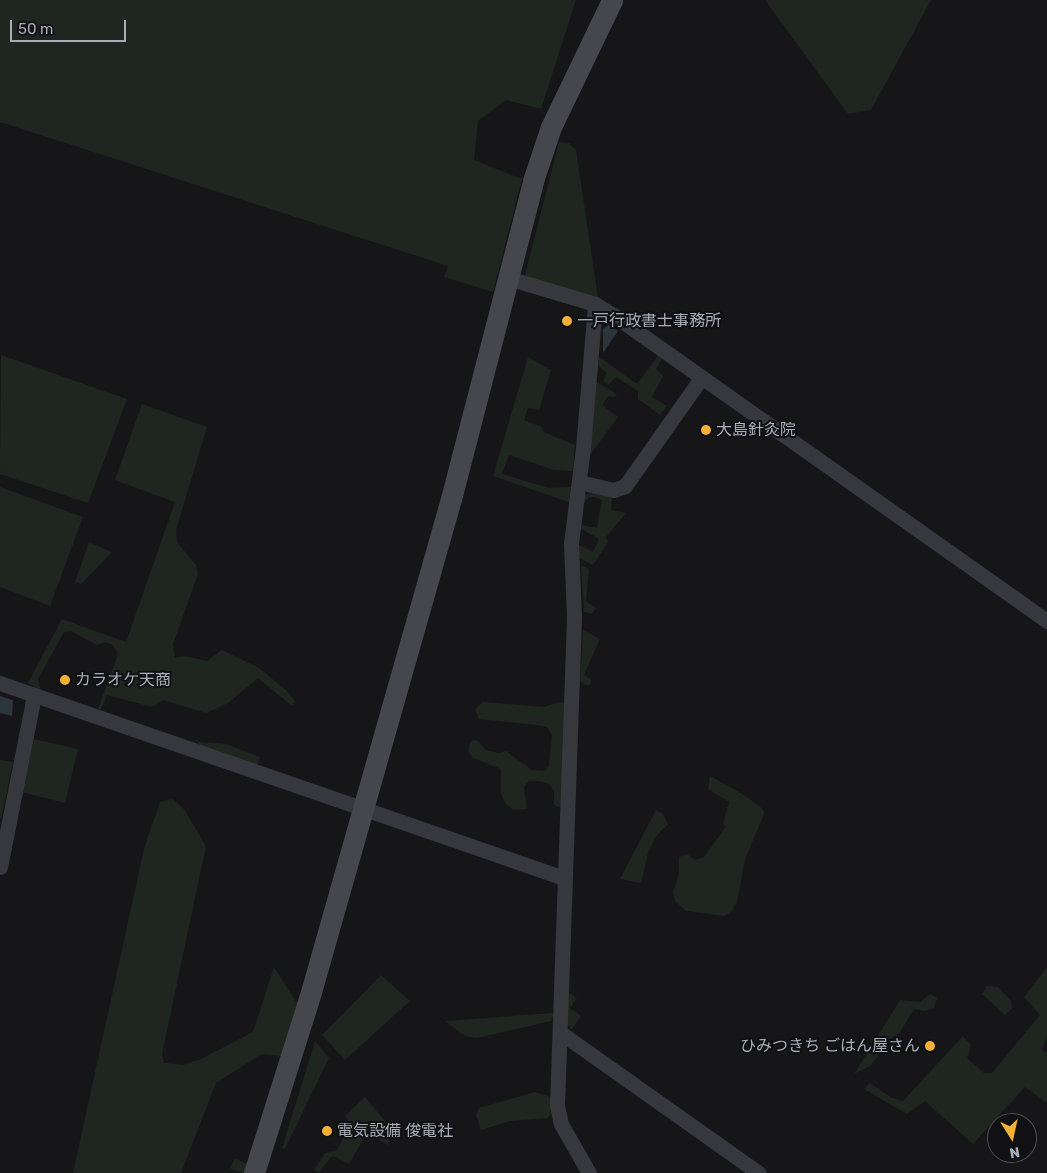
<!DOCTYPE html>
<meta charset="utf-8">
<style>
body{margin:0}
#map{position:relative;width:1047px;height:1173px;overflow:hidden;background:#161618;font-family:Rubik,"Noto Sans JP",sans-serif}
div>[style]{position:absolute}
.green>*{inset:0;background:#1e261f}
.water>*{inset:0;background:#2c353c}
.street>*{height:15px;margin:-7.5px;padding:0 7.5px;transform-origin:7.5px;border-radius:7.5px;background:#37383d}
.secondary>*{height:21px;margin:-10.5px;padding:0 10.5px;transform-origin:10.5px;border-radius:10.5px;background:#45474d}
.dots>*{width:14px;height:14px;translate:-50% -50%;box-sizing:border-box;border:2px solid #111113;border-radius:50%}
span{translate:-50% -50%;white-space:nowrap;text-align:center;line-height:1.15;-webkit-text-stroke:4px #111113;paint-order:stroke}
.poi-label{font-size:16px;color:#a8adb8}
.left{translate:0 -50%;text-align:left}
.right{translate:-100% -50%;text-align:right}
.north{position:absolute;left:987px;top:1113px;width:50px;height:50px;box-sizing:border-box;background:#111113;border:1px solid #4d4f55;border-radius:50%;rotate:170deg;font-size:14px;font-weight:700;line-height:20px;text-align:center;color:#a8adb8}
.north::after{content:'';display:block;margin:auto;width:18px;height:22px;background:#f2b134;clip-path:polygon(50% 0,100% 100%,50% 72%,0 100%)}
.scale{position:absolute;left:10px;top:20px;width:116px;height:22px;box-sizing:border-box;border:2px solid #a8adb8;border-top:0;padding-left:6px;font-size:15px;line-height:18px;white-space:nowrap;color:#a8adb8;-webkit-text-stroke:4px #111113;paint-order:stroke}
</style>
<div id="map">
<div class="green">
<div style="clip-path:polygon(0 0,576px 0,541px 109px,506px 100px,478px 121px,474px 160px,522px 179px,493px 292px,444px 277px,448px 266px,0 122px)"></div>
<div style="clip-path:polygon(765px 0,931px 0,871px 110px,848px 114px)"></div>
<div style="clip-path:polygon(559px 142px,569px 143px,576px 150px,598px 298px,532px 286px,525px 275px)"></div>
<div style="clip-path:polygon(1px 355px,127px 399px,88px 503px,0 474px)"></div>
<div style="clip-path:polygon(598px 356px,637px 384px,658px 356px,662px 359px,656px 369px,663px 376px,652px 397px,667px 406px,660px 415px,638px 399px,638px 391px,616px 377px,608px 385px,603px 381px,607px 373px,599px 366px)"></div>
<div style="clip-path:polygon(528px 357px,551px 370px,539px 410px,528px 408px,524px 420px,542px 427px,543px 432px,575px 445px,573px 471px,554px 470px,509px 455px,502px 474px,549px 488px,571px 487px,569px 502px,493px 476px)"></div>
<div style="clip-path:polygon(596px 382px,617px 394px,615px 397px,608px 396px,602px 405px,618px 417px,590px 455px)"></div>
<div style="clip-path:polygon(142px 404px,207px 427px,176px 530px,177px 542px,196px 565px,198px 574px,173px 644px,175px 658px,184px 656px,207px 661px,222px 650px,259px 668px,287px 691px,295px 701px,292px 706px,258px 678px,228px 703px,206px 713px,163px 700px,152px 707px,107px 695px,101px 710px,98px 709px,118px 654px,113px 645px,105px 642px,97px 645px,71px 631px,64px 632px,38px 679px,41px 691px,28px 683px,62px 619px,126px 642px,175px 502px,115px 480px)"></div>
<div style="clip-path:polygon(0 487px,83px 517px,50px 606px,0 587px)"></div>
<div style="clip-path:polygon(evenodd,593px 492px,612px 497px,611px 510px,626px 513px,606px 537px,608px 542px,593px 565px,577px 557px,577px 544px,593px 552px,599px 539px,578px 527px,582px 496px,593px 492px,594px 497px,602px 500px,597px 528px,582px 525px,583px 505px,588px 498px,594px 497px)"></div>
<div style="clip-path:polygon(89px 542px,112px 552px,81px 584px,75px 582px)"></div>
<div style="clip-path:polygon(581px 565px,589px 569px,586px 601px,596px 608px,592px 614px,584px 612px)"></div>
<div style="clip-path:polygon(583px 630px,600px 639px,584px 675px,592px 680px,589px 686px,580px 681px)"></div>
<div style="clip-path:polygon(482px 702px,544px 707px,559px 702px,565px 703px,563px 805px,558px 807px,554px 804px,554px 791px,549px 784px,539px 781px,529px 781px,524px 787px,527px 809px,514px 810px,505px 803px,501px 794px,501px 769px,473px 758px,468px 751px,469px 745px,473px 740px,478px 741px,486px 750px,499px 753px,506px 751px,532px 770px,545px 771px,549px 766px,552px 735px,547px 727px,537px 725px,479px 719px,475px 710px)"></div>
<div style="clip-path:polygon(34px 739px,78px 749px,65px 803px,22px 792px)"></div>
<div style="clip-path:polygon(198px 742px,226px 744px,260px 757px,257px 766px,198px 747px)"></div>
<div style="clip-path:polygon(0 760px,13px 762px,1px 819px,0 819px)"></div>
<div style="clip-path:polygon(710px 776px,744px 795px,763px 809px,764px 814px,745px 859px,737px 902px,732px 911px,725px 916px,686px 911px,675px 901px,673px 892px,679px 873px,679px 857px,687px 854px,695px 860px,704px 857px,726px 827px,723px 824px,729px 802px,708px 789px)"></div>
<div style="clip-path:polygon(172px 799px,184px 809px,206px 846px,162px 1054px,164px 1063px,183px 1065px,201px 1059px,253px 1032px,274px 967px,298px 1005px,283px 1056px,262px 1054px,216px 1083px,181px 1173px,73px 1173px,144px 849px,160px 802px)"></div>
<div style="clip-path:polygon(656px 810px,663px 814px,668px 824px,656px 836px,648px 853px,641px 883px,620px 879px)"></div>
<div style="clip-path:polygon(1047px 967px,1047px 1036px,1042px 1049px,1047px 1053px,1047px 1103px,1025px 1087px,973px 1144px,925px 1101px,907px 1114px,864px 1089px,870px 1083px,892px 1098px,903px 1101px,963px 1036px,971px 1045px,967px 1058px,984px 1073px,992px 1073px,1040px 1015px,1024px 997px)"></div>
<div style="clip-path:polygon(381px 975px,410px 1001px,345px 1060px,322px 1035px)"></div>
<div style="clip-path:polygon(987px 986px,998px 987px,1011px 1001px,1012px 1008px,1005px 1015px,982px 994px)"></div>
<div style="clip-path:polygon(568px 992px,577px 998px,570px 1008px,581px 1016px,571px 1030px,567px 1024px)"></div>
<div style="clip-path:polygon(930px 994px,937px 998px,934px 1008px,925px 1011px,914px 1009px,899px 1034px,891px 1038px,870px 1066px,854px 1074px,900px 1000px,920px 1002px)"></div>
<div style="clip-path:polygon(552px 1013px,554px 1014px,551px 1021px,477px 1038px,465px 1036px,445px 1021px)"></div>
<div style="clip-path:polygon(315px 1041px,329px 1058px,285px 1149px,282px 1148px)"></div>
<div style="clip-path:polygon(535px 1092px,551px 1097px,552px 1113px,547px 1118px,510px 1121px,481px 1130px,476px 1115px,479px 1108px)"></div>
<div style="clip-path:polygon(365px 1097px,394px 1132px,388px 1145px,367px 1133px,349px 1164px,334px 1156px,330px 1158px,319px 1173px,314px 1170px,325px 1153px,337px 1150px,351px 1124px,345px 1116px)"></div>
<div style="clip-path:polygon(235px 1158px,247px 1164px,244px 1173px,230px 1169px)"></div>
</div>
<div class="water">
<div style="clip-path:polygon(609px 325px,618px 331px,603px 353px,603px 329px)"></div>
<div style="clip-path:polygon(0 696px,13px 700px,12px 716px,0 713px)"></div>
</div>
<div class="street">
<div style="left:508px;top:278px;width:91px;rotate:16.6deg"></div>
<div style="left:595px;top:304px;width:23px;rotate:31deg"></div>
<div style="left:615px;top:316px;width:529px;rotate:35.22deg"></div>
<div style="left:579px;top:482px;width:36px;rotate:13deg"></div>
<div style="left:614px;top:490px;width:12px;rotate:-20deg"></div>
<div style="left:625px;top:486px;width:133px;rotate:-54.8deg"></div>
<div style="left:0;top:683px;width:597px;rotate:19.07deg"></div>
<div style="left:0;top:867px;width:175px;rotate:-78.8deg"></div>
<div style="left:561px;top:1033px;width:242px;rotate:35.3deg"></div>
<div style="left:589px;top:1173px;width:56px;rotate:-119.7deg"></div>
<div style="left:561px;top:1124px;width:19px;rotate:-102deg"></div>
<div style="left:557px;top:1105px;width:489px;rotate:-88deg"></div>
<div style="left:574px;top:616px;width:73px;rotate:-92.4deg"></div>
<div style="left:571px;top:543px;width:96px;rotate:-82.8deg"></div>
<div style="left:583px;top:448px;width:144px;rotate:-85.2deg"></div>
</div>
<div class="secondary">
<div style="left:254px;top:1173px;width:190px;rotate:-72.5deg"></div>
<div style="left:311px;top:992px;width:512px;rotate:-74.15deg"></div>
<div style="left:451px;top:499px;width:328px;rotate:-75.5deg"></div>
<div style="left:533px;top:181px;width:57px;rotate:-71.6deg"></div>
<div style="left:551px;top:127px;width:141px;rotate:-64.3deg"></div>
</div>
<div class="dots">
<div style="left:567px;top:321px;background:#f2b134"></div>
<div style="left:706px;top:430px;background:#f2b134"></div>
<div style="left:65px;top:680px;background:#f2b134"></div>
<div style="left:930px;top:1046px;background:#f2b134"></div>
<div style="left:327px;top:1131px;background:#f2b134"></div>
</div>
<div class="poi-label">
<span class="left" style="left:577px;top:321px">一戸行政書士事務所</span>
<span class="left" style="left:716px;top:430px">大島針灸院</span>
<span class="left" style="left:75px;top:680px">カラオケ天商</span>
<span class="right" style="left:920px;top:1046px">ひみつきち ごはん屋さん</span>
<span class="left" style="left:337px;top:1131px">電気設備 俊電社</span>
</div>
<div class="north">N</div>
<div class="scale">50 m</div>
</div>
